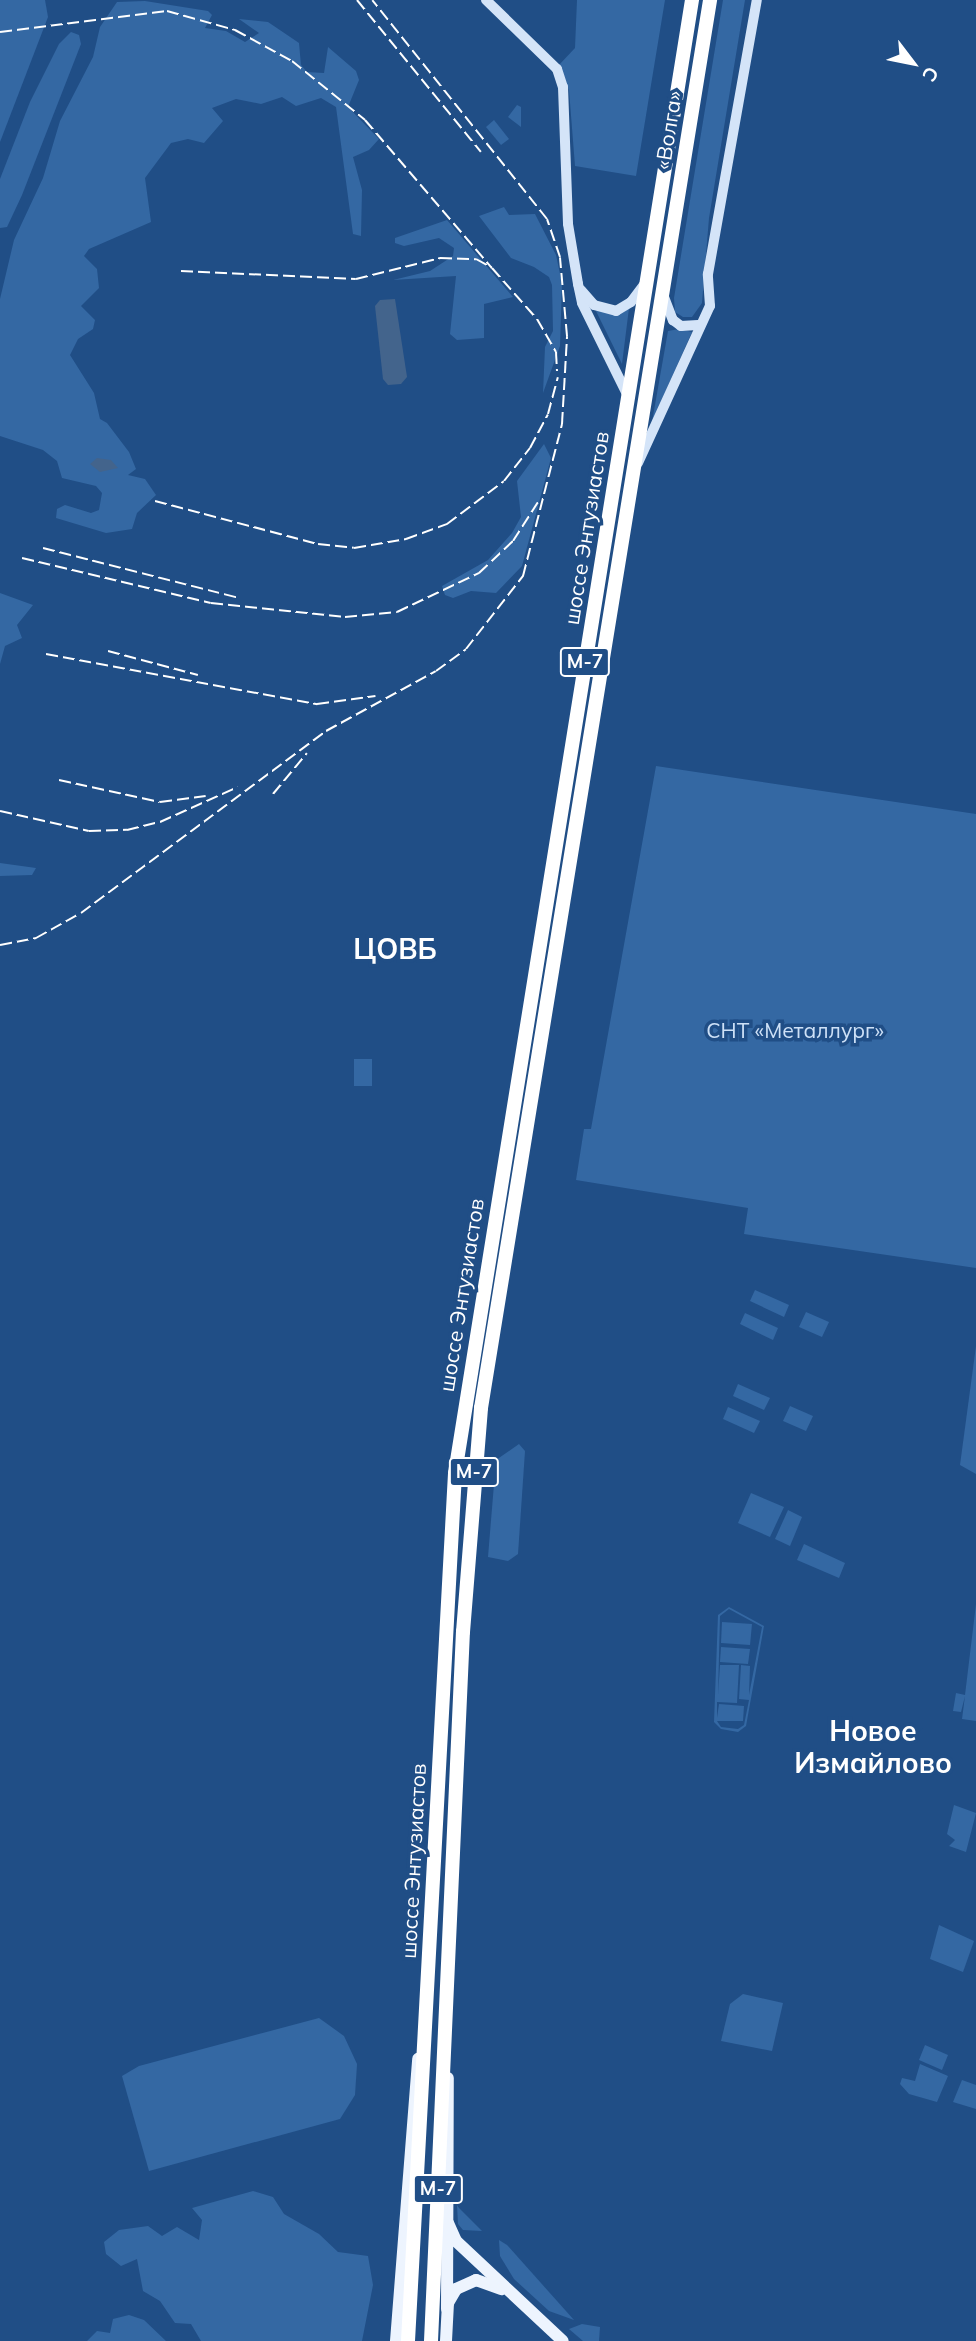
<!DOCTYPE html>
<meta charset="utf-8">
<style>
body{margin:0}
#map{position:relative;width:976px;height:2341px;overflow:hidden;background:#204e86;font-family:Mulish,sans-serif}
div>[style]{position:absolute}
.green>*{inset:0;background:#3468a3}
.water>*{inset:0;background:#43648c}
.secondary>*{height:10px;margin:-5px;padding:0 5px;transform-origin:5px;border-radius:5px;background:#d4e4f8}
.primary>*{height:12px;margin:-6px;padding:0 6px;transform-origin:6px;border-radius:6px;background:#edf4fe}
.highway>*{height:14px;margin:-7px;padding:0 7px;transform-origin:7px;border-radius:7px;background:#fff}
.rail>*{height:2px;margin-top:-1px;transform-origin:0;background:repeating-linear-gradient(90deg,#fff 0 12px,transparent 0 17px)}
span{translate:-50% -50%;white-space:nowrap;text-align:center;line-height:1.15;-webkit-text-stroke:7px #204e86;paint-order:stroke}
.shield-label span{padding:2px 5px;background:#204e86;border:2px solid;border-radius:5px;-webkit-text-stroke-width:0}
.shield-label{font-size:19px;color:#fff;font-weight:700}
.street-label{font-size:21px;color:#fff}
.park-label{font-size:21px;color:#cee1f7}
.district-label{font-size:28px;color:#fff;font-weight:700}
.north{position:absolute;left:878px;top:28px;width:70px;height:70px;-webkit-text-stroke:5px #204e86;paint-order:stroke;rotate:122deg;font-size:19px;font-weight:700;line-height:28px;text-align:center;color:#fff}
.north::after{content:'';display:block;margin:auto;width:24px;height:32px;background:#fff;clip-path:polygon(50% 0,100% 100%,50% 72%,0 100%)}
</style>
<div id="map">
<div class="green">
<div style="clip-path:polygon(0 0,45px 0,48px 17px,0 142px)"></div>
<div style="clip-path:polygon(577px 0,665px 0,636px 176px,575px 166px,569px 90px,559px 65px,575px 48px)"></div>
<div style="clip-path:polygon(723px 0,745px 0,709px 218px,702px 303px,692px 317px,683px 317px,675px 312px,674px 298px)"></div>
<div style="clip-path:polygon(145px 1px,208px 11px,212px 15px,205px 28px,226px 31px,245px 42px,259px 33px,239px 19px,268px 22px,299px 43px,301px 65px,307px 72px,324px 73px,328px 47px,356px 71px,359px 80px,348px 107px,379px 139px,369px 150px,353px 157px,362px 190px,361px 236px,353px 234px,336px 107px,321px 98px,296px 106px,282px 97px,261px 104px,236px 99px,212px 108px,223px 121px,204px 143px,188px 139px,171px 143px,145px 178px,151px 222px,89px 249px,84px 256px,97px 269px,99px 288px,81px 306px,95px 320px,93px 329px,78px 339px,70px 355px,94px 393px,100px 419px,107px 423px,129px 452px,136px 469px,128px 475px,145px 479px,156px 495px,137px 513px,132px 529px,106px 533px,56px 518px,57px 509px,65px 505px,91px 513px,99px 510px,102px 493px,96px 486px,62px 478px,57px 461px,43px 450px,0 436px,0 299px,14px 240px,43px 178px,60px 121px,93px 57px,100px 27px,117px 2px)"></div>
<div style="clip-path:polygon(71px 32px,79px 35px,81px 44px,22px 195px,7px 227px,0 228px,0 179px,30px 102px,59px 44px)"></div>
<div style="clip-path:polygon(517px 105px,521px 107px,521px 127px,508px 117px)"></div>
<div style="clip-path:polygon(494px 120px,509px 139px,501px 145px,486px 127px)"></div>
<div style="clip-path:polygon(504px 207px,509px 215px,535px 214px,556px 255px,562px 283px,560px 346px,543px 393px,545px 347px,553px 331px,552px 285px,549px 277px,534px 267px,511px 258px,479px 216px)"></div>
<div style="clip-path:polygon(447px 220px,513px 297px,484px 304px,484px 338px,457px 340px,450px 334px,456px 276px,393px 280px,430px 271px,453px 256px,454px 248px,439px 238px,404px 246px,395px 243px,395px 238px)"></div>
<div style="clip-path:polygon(629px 308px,622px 364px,596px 311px)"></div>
<div style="clip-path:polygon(679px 329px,692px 332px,652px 422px,668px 331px)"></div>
<div style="clip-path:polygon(544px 444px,551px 458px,522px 566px,496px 593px,471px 591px,453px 598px,445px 595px,442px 586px,488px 560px,512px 533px,521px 517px,517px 481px)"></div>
<div style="clip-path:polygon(0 593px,33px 605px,17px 625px,22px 638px,5px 646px,0 664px)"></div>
<div style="clip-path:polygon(656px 766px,976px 814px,976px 1268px,744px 1234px,748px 1208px,576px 1180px,584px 1129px,591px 1129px)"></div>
<div style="clip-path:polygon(0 863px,36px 868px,32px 875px,0 876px)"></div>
<div style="clip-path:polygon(354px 1059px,372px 1059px,372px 1086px,354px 1086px)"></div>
<div style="clip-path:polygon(755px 1290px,789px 1305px,784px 1317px,750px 1301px)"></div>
<div style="clip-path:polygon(806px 1312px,829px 1322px,822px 1337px,799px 1327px)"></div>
<div style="clip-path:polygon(745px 1313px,778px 1328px,773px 1340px,740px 1324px)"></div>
<div style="clip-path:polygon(976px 1346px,976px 1474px,960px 1465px)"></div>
<div style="clip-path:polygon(738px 1384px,770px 1398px,764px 1410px,733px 1396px)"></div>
<div style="clip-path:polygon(790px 1406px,813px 1416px,806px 1431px,783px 1421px)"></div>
<div style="clip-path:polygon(728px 1407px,760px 1421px,754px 1433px,723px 1419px)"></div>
<div style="clip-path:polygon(519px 1444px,525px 1451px,518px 1554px,508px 1561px,488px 1557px,496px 1460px)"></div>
<div style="clip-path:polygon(751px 1493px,784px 1507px,770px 1537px,738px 1523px)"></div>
<div style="clip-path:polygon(788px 1510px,802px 1517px,790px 1546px,775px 1539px)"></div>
<div style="clip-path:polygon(804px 1544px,845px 1563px,839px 1578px,797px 1560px)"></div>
<div style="clip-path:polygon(976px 1604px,976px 1721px,962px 1719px,965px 1696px,961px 1712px,953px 1711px,956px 1693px,965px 1695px)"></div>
<div style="clip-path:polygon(evenodd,729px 1607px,764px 1626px,746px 1726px,738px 1732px,721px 1729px,714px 1722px,718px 1615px,729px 1607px,729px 1609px,762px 1627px,749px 1695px,750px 1666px,741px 1665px,739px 1699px,749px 1700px,744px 1725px,738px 1729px,721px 1727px,717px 1721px,743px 1721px,744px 1706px,719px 1704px,717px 1718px,717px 1702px,737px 1703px,739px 1665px,720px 1665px,718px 1695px,720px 1616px,729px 1609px)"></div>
<div style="clip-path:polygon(722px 1622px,752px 1624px,750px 1645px,721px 1643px)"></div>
<div style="clip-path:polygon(721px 1647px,750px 1649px,748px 1664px,720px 1662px)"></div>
<div style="clip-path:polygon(954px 1805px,976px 1813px,966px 1852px,949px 1846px,955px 1840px,947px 1834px)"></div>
<div style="clip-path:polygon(939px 1925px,974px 1941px,963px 1972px,930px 1959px)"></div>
<div style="clip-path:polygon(743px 1994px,783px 2003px,772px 2051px,721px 2041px,730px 2004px)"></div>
<div style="clip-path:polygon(319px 2018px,344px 2036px,357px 2064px,355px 2095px,340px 2119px,149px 2171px,122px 2076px,139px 2066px)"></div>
<div style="clip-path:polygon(925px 2045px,948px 2055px,942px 2070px,919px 2060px)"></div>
<div style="clip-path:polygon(920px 2064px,948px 2076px,937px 2102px,909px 2094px,900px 2084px,902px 2078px,915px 2081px)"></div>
<div style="clip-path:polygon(962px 2080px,976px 2085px,976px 2109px,953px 2102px)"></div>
<div style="clip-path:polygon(253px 2191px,273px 2197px,284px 2214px,319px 2234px,338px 2252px,368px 2256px,373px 2285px,362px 2341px,201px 2341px,191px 2324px,175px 2323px,160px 2301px,143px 2291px,137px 2259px,121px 2266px,106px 2254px,104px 2242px,119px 2230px,148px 2226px,162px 2236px,177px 2227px,199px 2240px,202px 2220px,192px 2208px)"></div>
<div style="clip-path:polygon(457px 2205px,459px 2208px,482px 2231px,463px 2230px,458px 2224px)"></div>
<div style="clip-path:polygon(499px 2240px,507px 2245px,574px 2320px,549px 2311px,514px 2279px,500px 2256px)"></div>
<div style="clip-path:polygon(129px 2315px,144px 2320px,166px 2341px,87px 2341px,97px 2331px,110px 2333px,113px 2319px)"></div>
<div style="clip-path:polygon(582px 2324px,600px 2327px,599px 2341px,583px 2341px,569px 2329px)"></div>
</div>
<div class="water">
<div style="clip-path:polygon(395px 299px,407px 377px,401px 384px,388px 385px,383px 379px,375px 306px,380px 300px)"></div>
<div style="clip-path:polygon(97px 458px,111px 460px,118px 468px,100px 472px,90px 464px)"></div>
</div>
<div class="secondary">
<div style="left:486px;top:0;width:99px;rotate:44.2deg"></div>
<div style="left:557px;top:69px;width:19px;rotate:72deg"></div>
<div style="left:563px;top:87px;width:137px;rotate:87.9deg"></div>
<div style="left:568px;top:224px;width:61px;rotate:80.5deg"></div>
<div style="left:578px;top:284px;width:19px;rotate:78deg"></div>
<div style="left:582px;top:303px;width:104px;rotate:63.7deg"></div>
<div style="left:581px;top:290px;width:20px;rotate:49deg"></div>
<div style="left:594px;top:305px;width:23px;rotate:15deg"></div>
<div style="left:616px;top:311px;width:17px;rotate:-31deg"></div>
<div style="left:631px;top:302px;width:25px;rotate:-53deg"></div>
<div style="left:664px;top:297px;width:25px;rotate:69deg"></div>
<div style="left:673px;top:320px;width:10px;rotate:37deg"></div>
<div style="left:681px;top:326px;width:17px;rotate:-3deg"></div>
<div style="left:638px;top:463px;width:173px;rotate:-65.4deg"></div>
<div style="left:710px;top:306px;width:32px;rotate:-94deg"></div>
<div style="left:708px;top:274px;width:278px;rotate:-79.9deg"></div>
</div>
<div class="primary">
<div style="left:448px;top:2223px;width:20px;rotate:66deg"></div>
<div style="left:456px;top:2241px;width:146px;rotate:43.1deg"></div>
<div style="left:447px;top:2309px;width:231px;rotate:-89.8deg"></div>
<div style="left:396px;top:2341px;width:283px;rotate:-85.5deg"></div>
<div style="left:446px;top:2341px;width:38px;rotate:-87deg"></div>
<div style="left:448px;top:2303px;width:16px;rotate:-60deg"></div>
<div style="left:456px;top:2289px;width:22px;rotate:-24deg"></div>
<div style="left:476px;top:2280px;width:27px;rotate:20deg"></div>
</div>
<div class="highway">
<div style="left:408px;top:2341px;width:869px;rotate:-86.9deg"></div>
<div style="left:455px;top:1473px;width:1492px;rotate:-80.86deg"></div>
<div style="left:431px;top:2341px;width:710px;rotate:-87.42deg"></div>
<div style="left:463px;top:1632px;width:225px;rotate:-85.4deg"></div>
<div style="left:481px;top:1408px;width:1427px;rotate:-80.76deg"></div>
</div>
<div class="rail">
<div style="left:357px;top:0;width:196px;rotate:50.8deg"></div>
<div style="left:0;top:32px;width:168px;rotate:-7.2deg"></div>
<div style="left:167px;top:11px;width:71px;rotate:15.6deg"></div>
<div style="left:235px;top:30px;width:65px;rotate:28.5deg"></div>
<div style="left:292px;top:61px;width:94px;rotate:38.9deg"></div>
<div style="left:365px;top:120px;width:195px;rotate:49.4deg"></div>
<div style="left:181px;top:271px;width:175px;rotate:2.6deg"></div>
<div style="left:356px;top:279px;width:87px;rotate:-14deg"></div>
<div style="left:440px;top:258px;width:36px;rotate:2deg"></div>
<div style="left:476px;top:259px;width:18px;rotate:29deg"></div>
<div style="left:492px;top:268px;width:68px;rotate:48.6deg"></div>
<div style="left:537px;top:319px;width:38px;rotate:60deg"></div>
<div style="left:556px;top:352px;width:19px;rotate:87deg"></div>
<div style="left:155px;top:501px;width:169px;rotate:14.8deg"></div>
<div style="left:318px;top:544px;width:36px;rotate:6deg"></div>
<div style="left:354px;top:548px;width:53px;rotate:-9.8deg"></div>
<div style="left:406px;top:539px;width:44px;rotate:-20.1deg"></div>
<div style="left:447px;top:524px;width:71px;rotate:-37deg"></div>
<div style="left:504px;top:481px;width:42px;rotate:-51.8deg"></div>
<div style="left:530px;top:448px;width:38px;rotate:-62deg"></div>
<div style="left:548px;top:414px;width:38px;rotate:-75deg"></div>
<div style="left:43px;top:548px;width:202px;rotate:14.3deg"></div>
<div style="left:22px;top:558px;width:194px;rotate:13.4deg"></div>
<div style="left:211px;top:603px;width:135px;rotate:6deg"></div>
<div style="left:345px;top:617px;width:52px;rotate:-5.5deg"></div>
<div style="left:397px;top:612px;width:91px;rotate:-25.4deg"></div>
<div style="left:479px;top:573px;width:47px;rotate:-43.3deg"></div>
<div style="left:513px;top:541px;width:46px;rotate:-57.3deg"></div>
<div style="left:108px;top:651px;width:93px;rotate:14.9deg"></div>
<div style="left:46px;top:654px;width:276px;rotate:10.5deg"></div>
<div style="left:317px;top:704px;width:59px;rotate:-7.9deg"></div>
<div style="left:59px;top:780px;width:103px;rotate:12.3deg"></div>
<div style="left:160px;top:802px;width:46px;rotate:-7.4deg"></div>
<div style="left:273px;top:794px;width:53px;rotate:-50.3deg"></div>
<div style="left:0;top:811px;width:91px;rotate:12.7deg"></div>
<div style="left:89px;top:831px;width:38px;rotate:-2deg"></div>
<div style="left:127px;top:830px;width:34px;rotate:-14deg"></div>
<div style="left:160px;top:822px;width:85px;rotate:-24.2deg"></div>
<div style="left:0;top:945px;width:37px;rotate:-11deg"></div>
<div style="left:36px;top:938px;width:51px;rotate:-29.1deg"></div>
<div style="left:81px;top:913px;width:305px;rotate:-36.6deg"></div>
<div style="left:326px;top:731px;width:125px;rotate:-28.6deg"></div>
<div style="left:436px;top:671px;width:37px;rotate:-36deg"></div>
<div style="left:466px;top:649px;width:93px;rotate:-52deg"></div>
<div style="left:523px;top:576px;width:157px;rotate:-75.6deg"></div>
<div style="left:562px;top:424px;width:88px;rotate:-86.7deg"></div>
<div style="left:567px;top:336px;width:79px;rotate:-95.1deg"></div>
<div style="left:560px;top:257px;width:40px;rotate:-108.9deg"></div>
<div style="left:547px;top:219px;width:280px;rotate:-128.6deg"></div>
</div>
<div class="shield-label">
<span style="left:585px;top:662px">М-7</span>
<span style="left:474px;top:1472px">М-7</span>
<span style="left:438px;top:2189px">М-7</span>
</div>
<div class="street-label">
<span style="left:668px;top:130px;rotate:-81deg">«Волга»</span>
<span style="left:586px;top:528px;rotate:-81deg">шоссе Энтузиастов</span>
<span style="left:461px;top:1295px;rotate:-81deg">шоссе Энтузиастов</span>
<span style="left:413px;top:1861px;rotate:-87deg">шоссе Энтузиастов</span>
</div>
<div class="park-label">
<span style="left:795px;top:1030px">СНТ «Металлург»</span>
</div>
<div class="district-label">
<span style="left:395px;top:949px">ЦОВБ</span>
<span style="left:873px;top:1747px">Новое<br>Измайлово</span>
</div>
<div class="north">С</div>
</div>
